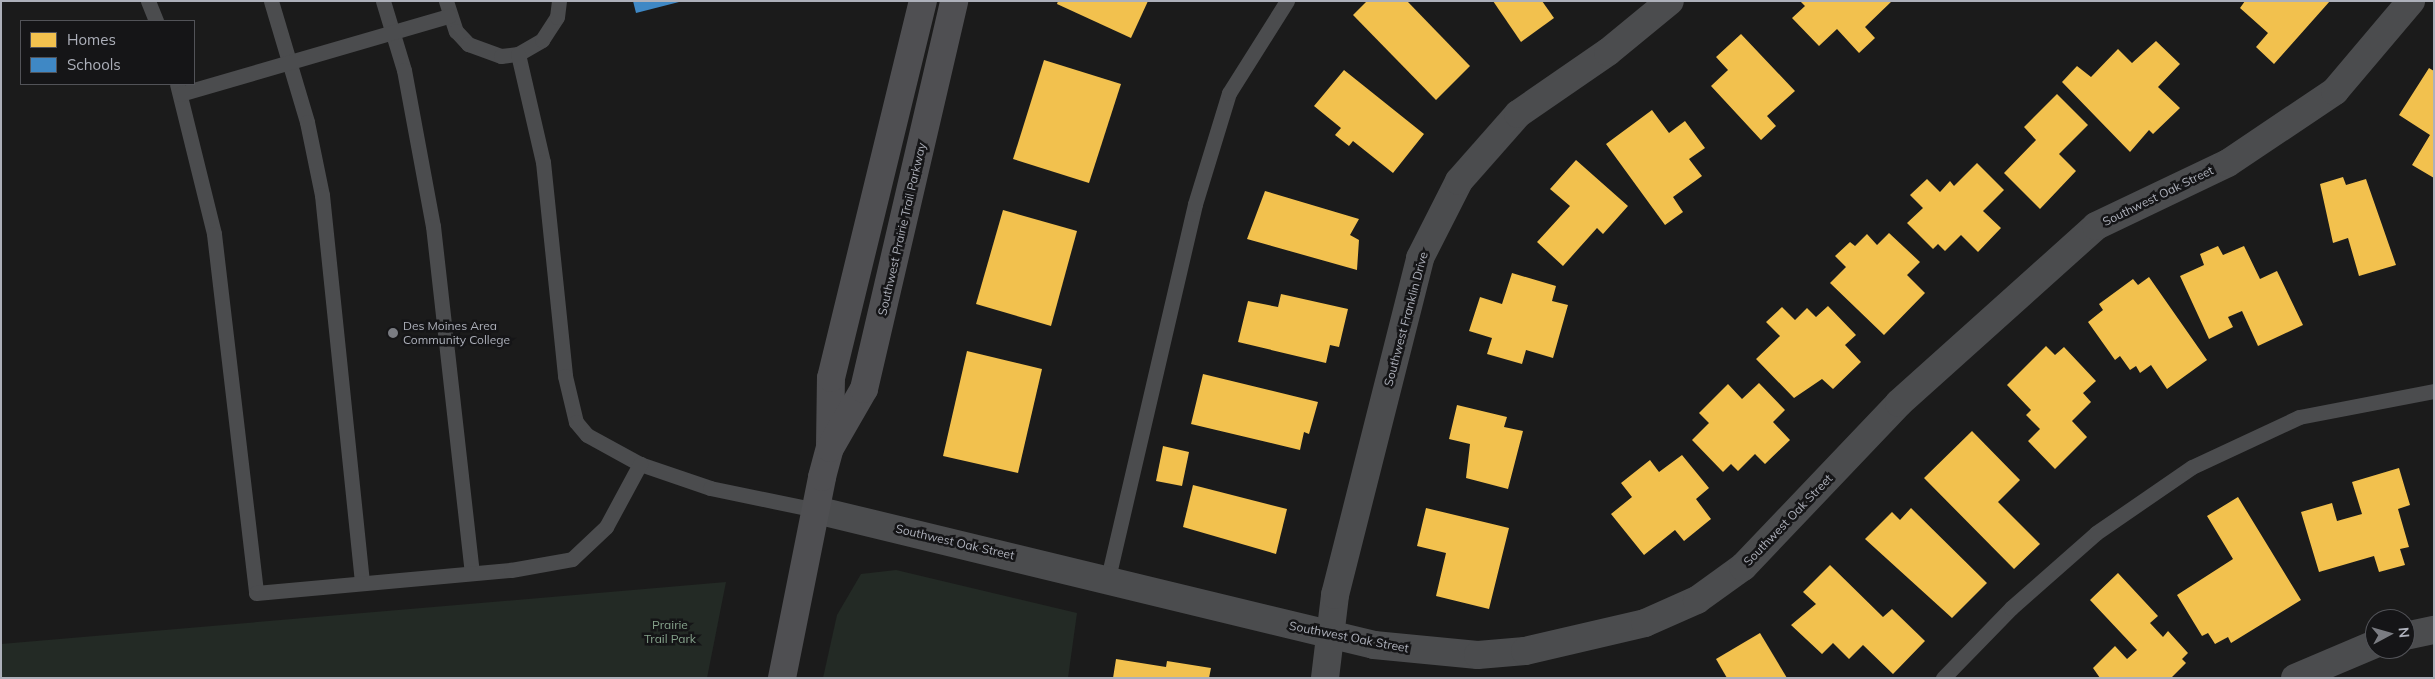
<!DOCTYPE html>
<style>
body{margin:0}
#map{position:relative;width:2435px;height:679px;overflow:hidden;background:#1b1b1b;font-family:Mulish,sans-serif}
div>[style]{position:absolute}
.green>*{inset:0;background:#232a25}
.homes>*{inset:0;background:#f2c14e}
.schools>*{inset:0;background:#3f88c5}
.lane>*{height:15px;margin:-7.5px;padding:0 7.5px;transform-origin:7.5px;border-radius:7.5px;background:#4b4c4e}
.street>*{height:28px;margin:-14px;padding:0 14px;transform-origin:14px;border-radius:14px;background:#4b4c4e}
.secondary>*{height:28px;margin:-14px;padding:0 14px;transform-origin:14px;border-radius:14px;background:#4f4f52}
.dots>*{width:14px;height:14px;translate:-50% -50%;box-sizing:border-box;border:2px solid #151517;border-radius:50%}
span{translate:-50% -50%;white-space:nowrap;text-align:center;line-height:1.15;-webkit-text-stroke:5px #151517;paint-order:stroke}
.street-label{font-size:12px;color:#adb0ba}
.poi-label{font-size:12px;color:#adb0ba}
.left{translate:0 -50%;text-align:left}
.park-label{font-size:12px;color:#86a38c}
.frame{position:absolute;inset:0;border:2px solid #adb0ba;pointer-events:none}
.legend{position:absolute;left:20px;top:20px;width:175px;height:65px;box-sizing:border-box;background:#151517;border:1px solid #525358;margin:0;padding:6px 9px;list-style:none;font-size:15px;color:#adb0ba}
.legend li{display:flex;align-items:center;gap:10px;height:25px}
.legend b{width:25px;border:1px solid #525358}
.north{position:absolute;left:2365px;top:609px;width:50px;height:50px;box-sizing:border-box;background:#151517;border:1px solid #525358;border-radius:50%;rotate:84deg;font-size:14px;font-weight:700;line-height:20px;text-align:center;color:#adb0ba}
.north::after{content:'';display:block;margin:auto;width:18px;height:22px;background:#7a7c82;clip-path:polygon(50% 0,100% 100%,50% 72%,0 100%)}
</style>
<div id="map">
<div class="green">
<div style="clip-path:polygon(896px 570px,1077px 613px,1068px 678px,823px 678px,837px 615px,861px 574px)"></div>
<div style="clip-path:polygon(726px 582px,707px 678px,1px 678px,1px 644px)"></div>
</div>
<div class="homes">
<div style="clip-path:polygon(1058px 1px,1148px 1px,1131px 38px,1057px 4px)"></div>
<div style="clip-path:polygon(1367px 1px,1407px 1px,1470px 66px,1436px 100px,1353px 15px)"></div>
<div style="clip-path:polygon(1493px 1px,1542px 1px,1554px 18px,1521px 42px)"></div>
<div style="clip-path:polygon(1800px 1px,1892px 1px,1865px 27px,1875px 38px,1859px 53px,1837px 29px,1819px 46px,1792px 18px,1805px 6px)"></div>
<div style="clip-path:polygon(2245px 1px,2330px 1px,2274px 64px,2256px 47px,2268px 33px,2240px 8px)"></div>
<div style="clip-path:polygon(1741px 34px,1795px 91px,1767px 116px,1776px 126px,1761px 140px,1711px 86px,1728px 70px,1716px 57px)"></div>
<div style="clip-path:polygon(2156px 41px,2180px 64px,2158px 87px,2180px 108px,2153px 134px,2149px 130px,2130px 152px,2062px 82px,2077px 66px,2091px 77px,2118px 49px,2132px 63px)"></div>
<div style="clip-path:polygon(1044px 60px,1121px 84px,1089px 183px,1013px 159px)"></div>
<div style="clip-path:polygon(2429px 68px,2434px 71px,2434px 178px,2412px 165px,2430px 135px,2399px 115px)"></div>
<div style="clip-path:polygon(1344px 70px,1424px 134px,1393px 173px,1353px 141px,1349px 146px,1335px 135px,1341px 128px,1314px 106px)"></div>
<div style="clip-path:polygon(2057px 94px,2088px 125px,2059px 154px,2076px 171px,2040px 209px,2004px 173px,2036px 140px,2024px 127px)"></div>
<div style="clip-path:polygon(1652px 110px,1669px 133px,1685px 121px,1705px 148px,1689px 159px,1702px 176px,1673px 197px,1683px 212px,1665px 225px,1606px 144px)"></div>
<div style="clip-path:polygon(1576px 160px,1628px 206px,1603px 234px,1597px 228px,1563px 266px,1537px 242px,1570px 206px,1550px 189px)"></div>
<div style="clip-path:polygon(1977px 163px,2004px 190px,1983px 211px,2001px 228px,1978px 252px,1961px 235px,1945px 251px,1938px 244px,1933px 249px,1907px 223px,1923px 208px,1910px 195px,1927px 179px,1940px 192px,1950px 181px,1954px 186px)"></div>
<div style="clip-path:polygon(2343px 177px,2346px 185px,2366px 179px,2396px 265px,2359px 276px,2348px 238px,2333px 243px,2320px 184px)"></div>
<div style="clip-path:polygon(1265px 191px,1359px 219px,1350px 235px,1359px 240px,1357px 270px,1247px 239px)"></div>
<div style="clip-path:polygon(1003px 210px,1077px 231px,1051px 326px,976px 304px)"></div>
<div style="clip-path:polygon(1889px 233px,1920px 262px,1907px 275px,1925px 293px,1884px 335px,1830px 283px,1846px 267px,1835px 256px,1850px 242px,1855px 246px,1867px 234px,1877px 245px)"></div>
<div style="clip-path:polygon(2218px 246px,2223px 255px,2244px 246px,2260px 279px,2277px 271px,2303px 325px,2258px 346px,2242px 311px,2228px 317px,2233px 327px,2209px 339px,2180px 276px,2204px 265px,2200px 254px)"></div>
<div style="clip-path:polygon(1512px 273px,1556px 286px,1552px 301px,1568px 305px,1553px 358px,1526px 350px,1522px 364px,1487px 354px,1492px 338px,1469px 331px,1480px 297px,1502px 304px)"></div>
<div style="clip-path:polygon(2149px 277px,2207px 360px,2167px 389px,2151px 365px,2140px 373px,2136px 366px,2130px 370px,2120px 356px,2115px 360px,2088px 322px,2103px 310px,2099px 304px,2133px 279px,2138px 285px)"></div>
<div style="clip-path:polygon(1281px 294px,1348px 309px,1339px 347px,1330px 345px,1326px 363px,1238px 342px,1248px 301px,1278px 307px)"></div>
<div style="clip-path:polygon(1828px 306px,1856px 335px,1845px 345px,1861px 362px,1833px 389px,1822px 379px,1794px 398px,1756px 359px,1780px 336px,1766px 322px,1782px 307px,1795px 320px,1807px 308px,1816px 317px)"></div>
<div style="clip-path:polygon(2046px 346px,2055px 355px,2064px 347px,2096px 381px,2083px 393px,2091px 402px,2072px 421px,2087px 437px,2055px 469px,2028px 441px,2040px 429px,2026px 415px,2031px 410px,2007px 385px)"></div>
<div style="clip-path:polygon(967px 351px,1042px 369px,1018px 473px,943px 456px)"></div>
<div style="clip-path:polygon(1203px 374px,1318px 402px,1309px 434px,1304px 432px,1300px 450px,1191px 424px)"></div>
<div style="clip-path:polygon(1759px 383px,1785px 410px,1773px 422px,1790px 440px,1765px 464px,1755px 454px,1738px 471px,1731px 464px,1723px 472px,1692px 440px,1709px 423px,1699px 413px,1728px 384px,1742px 399px)"></div>
<div style="clip-path:polygon(1457px 405px,1507px 417px,1504px 427px,1523px 431px,1508px 489px,1466px 478px,1470px 444px,1449px 439px)"></div>
<div style="clip-path:polygon(1972px 431px,2020px 480px,1998px 502px,2040px 544px,2014px 569px,1924px 478px)"></div>
<div style="clip-path:polygon(1163px 446px,1189px 452px,1182px 486px,1156px 481px)"></div>
<div style="clip-path:polygon(1682px 455px,1709px 488px,1696px 499px,1711px 519px,1684px 541px,1675px 530px,1644px 555px,1611px 514px,1632px 497px,1621px 483px,1650px 460px,1659px 472px)"></div>
<div style="clip-path:polygon(2399px 468px,2410px 505px,2398px 509px,2409px 547px,2400px 549px,2405px 565px,2379px 572px,2374px 556px,2319px 572px,2301px 512px,2332px 503px,2337px 521px,2362px 514px,2352px 482px)"></div>
<div style="clip-path:polygon(1193px 485px,1287px 509px,1276px 554px,1183px 527px)"></div>
<div style="clip-path:polygon(2238px 497px,2301px 600px,2231px 643px,2228px 637px,2215px 644px,2208px 633px,2202px 636px,2177px 595px,2233px 559px,2207px 516px)"></div>
<div style="clip-path:polygon(1426px 508px,1509px 528px,1489px 609px,1436px 596px,1446px 553px,1417px 546px)"></div>
<div style="clip-path:polygon(1911px 508px,1987px 583px,1952px 618px,1865px 539px,1892px 512px,1900px 520px)"></div>
<div style="clip-path:polygon(1830px 565px,1883px 617px,1892px 609px,1925px 641px,1893px 674px,1863px 645px,1849px 659px,1833px 643px,1822px 654px,1791px 625px,1816px 604px,1803px 592px)"></div>
<div style="clip-path:polygon(2118px 573px,2158px 616px,2150px 623px,2163px 637px,2168px 631px,2188px 653px,2182px 659px,2186px 663px,2171px 678px,2100px 678px,2093px 668px,2115px 646px,2127px 659px,2137px 650px,2090px 600px)"></div>
<div style="clip-path:polygon(1760px 633px,1787px 678px,1727px 678px,1716px 659px)"></div>
<div style="clip-path:polygon(1116px 659px,1166px 667px,1167px 661px,1211px 668px,1209px 678px,1113px 678px)"></div>
</div>
<div class="schools">
<div style="clip-path:polygon(633px 1px,679px 1px,679px 2px,636px 13px)"></div>
</div>
<div class="lane">
<div style="left:148px;top:1px;width:22px;rotate:68deg"></div>
<div style="left:271px;top:1px;width:126px;rotate:73.4deg"></div>
<div style="left:307px;top:122px;width:75px;rotate:78.4deg"></div>
<div style="left:322px;top:195px;width:390px;rotate:84.1deg"></div>
<div style="left:383px;top:1px;width:72px;rotate:73.1deg"></div>
<div style="left:404px;top:70px;width:159px;rotate:79.5deg"></div>
<div style="left:433px;top:226px;width:349px;rotate:83.6deg"></div>
<div style="left:446px;top:1px;width:32px;rotate:72deg"></div>
<div style="left:456px;top:31px;width:18px;rotate:47deg"></div>
<div style="left:468px;top:44px;width:35px;rotate:20deg"></div>
<div style="left:501px;top:56px;width:17px;rotate:-7deg"></div>
<div style="left:518px;top:54px;width:28px;rotate:-30deg"></div>
<div style="left:542px;top:40px;width:27px;rotate:-57deg"></div>
<div style="left:557px;top:17px;width:16px;rotate:-83deg"></div>
<div style="left:518px;top:54px;width:111px;rotate:77deg"></div>
<div style="left:543px;top:162px;width:215px;rotate:84.1deg"></div>
<div style="left:565px;top:376px;width:47px;rotate:76.6deg"></div>
<div style="left:576px;top:422px;width:17px;rotate:50deg"></div>
<div style="left:587px;top:435px;width:60px;rotate:28.7deg"></div>
<div style="left:640px;top:464px;width:74px;rotate:18.9deg"></div>
<div style="left:710px;top:488px;width:108px;rotate:11.7deg"></div>
<div style="left:177px;top:84px;width:154px;rotate:76.1deg"></div>
<div style="left:214px;top:234px;width:361px;rotate:83.3deg"></div>
<div style="left:256px;top:593px;width:256px;rotate:-5.2deg"></div>
<div style="left:511px;top:570px;width:62px;rotate:-10.2deg"></div>
<div style="left:572px;top:559px;width:47px;rotate:-43.3deg"></div>
<div style="left:606px;top:527px;width:72px;rotate:-61.6deg"></div>
<div style="left:180px;top:94px;width:280px;rotate:-16.2deg"></div>
<div style="left:1108px;top:578px;width:384px;rotate:-76.9deg"></div>
<div style="left:1195px;top:204px;width:116px;rotate:-73deg"></div>
<div style="left:1229px;top:93px;width:109px;rotate:-57.8deg"></div>
<div style="left:1943px;top:678px;width:98px;rotate:-45.8deg"></div>
<div style="left:2011px;top:608px;width:113px;rotate:-41.4deg"></div>
<div style="left:2096px;top:533px;width:116px;rotate:-34.5deg"></div>
<div style="left:2192px;top:467px;width:118px;rotate:-25deg"></div>
<div style="left:2299px;top:417px;width:137px;rotate:-10.9deg"></div>
</div>
<div class="street">
<div style="left:816px;top:510px;width:574px;rotate:13.6deg"></div>
<div style="left:1374px;top:645px;width:104px;rotate:5.5deg"></div>
<div style="left:1478px;top:655px;width:47px;rotate:-4.9deg"></div>
<div style="left:1525px;top:651px;width:123px;rotate:-13.1deg"></div>
<div style="left:1645px;top:623px;width:57px;rotate:-23.9deg"></div>
<div style="left:1697px;top:600px;width:57px;rotate:-35.7deg"></div>
<div style="left:1743px;top:567px;width:226px;rotate:-46.4deg"></div>
<div style="left:1899px;top:403px;width:265px;rotate:-41.9deg"></div>
<div style="left:2096px;top:226px;width:146px;rotate:-25.5deg"></div>
<div style="left:2228px;top:163px;width:129px;rotate:-33.9deg"></div>
<div style="left:2335px;top:91px;width:118px;rotate:-49.8deg"></div>
<div style="left:2405px;top:636px;width:30px;rotate:-12deg"></div>
<div style="left:1325px;top:678px;width:84px;rotate:-83.1deg"></div>
<div style="left:1335px;top:595px;width:348px;rotate:-75.8deg"></div>
<div style="left:1420px;top:258px;width:86px;rotate:-63.1deg"></div>
<div style="left:1459px;top:181px;width:89px;rotate:-48.6deg"></div>
<div style="left:1518px;top:114px;width:109px;rotate:-34.6deg"></div>
<div style="left:1608px;top:52px;width:80px;rotate:-39.4deg"></div>
<div style="left:2295px;top:678px;width:87px;rotate:-23deg"></div>
</div>
<div class="secondary">
<div style="left:830px;top:447px;width:69px;rotate:-89.2deg"></div>
<div style="left:831px;top:378px;width:388px;rotate:-76.3deg"></div>
<div style="left:782px;top:678px;width:205px;rotate:-78.7deg"></div>
<div style="left:822px;top:477px;width:30px;rotate:-75deg"></div>
<div style="left:830px;top:448px;width:68px;rotate:-60deg"></div>
<div style="left:864px;top:389px;width:398px;rotate:-76.9deg"></div>
</div>
<div class="dots">
<div style="left:393px;top:333px;background:#7a7c82"></div>
</div>
<div class="street-label">
<span style="left:2158px;top:196px;rotate:-26deg">Southwest Oak Street</span>
<span style="left:902px;top:229px;rotate:-77deg">Southwest Prairie Trail Parkway</span>
<span style="left:1406px;top:319px;rotate:-75deg">Southwest Franklin Drive</span>
<span style="left:1788px;top:520px;rotate:-46deg">Southwest Oak Street</span>
<span style="left:955px;top:542px;rotate:13deg">Southwest Oak Street</span>
<span style="left:1349px;top:637px;rotate:11deg">Southwest Oak Street</span>
</div>
<div class="poi-label">
<span class="left" style="left:403px;top:333px">Des Moines Area<br>Community College</span>
</div>
<div class="park-label">
<span style="left:670px;top:632px">Prairie<br>Trail Park</span>
</div>
<div class="frame"></div>
<ul class="legend">
<li><b style="height:14px;background:#f2c14e"></b>Homes</li>
<li><b style="height:14px;background:#3f88c5"></b>Schools</li>
</ul>
<div class="north">N</div>
</div>
